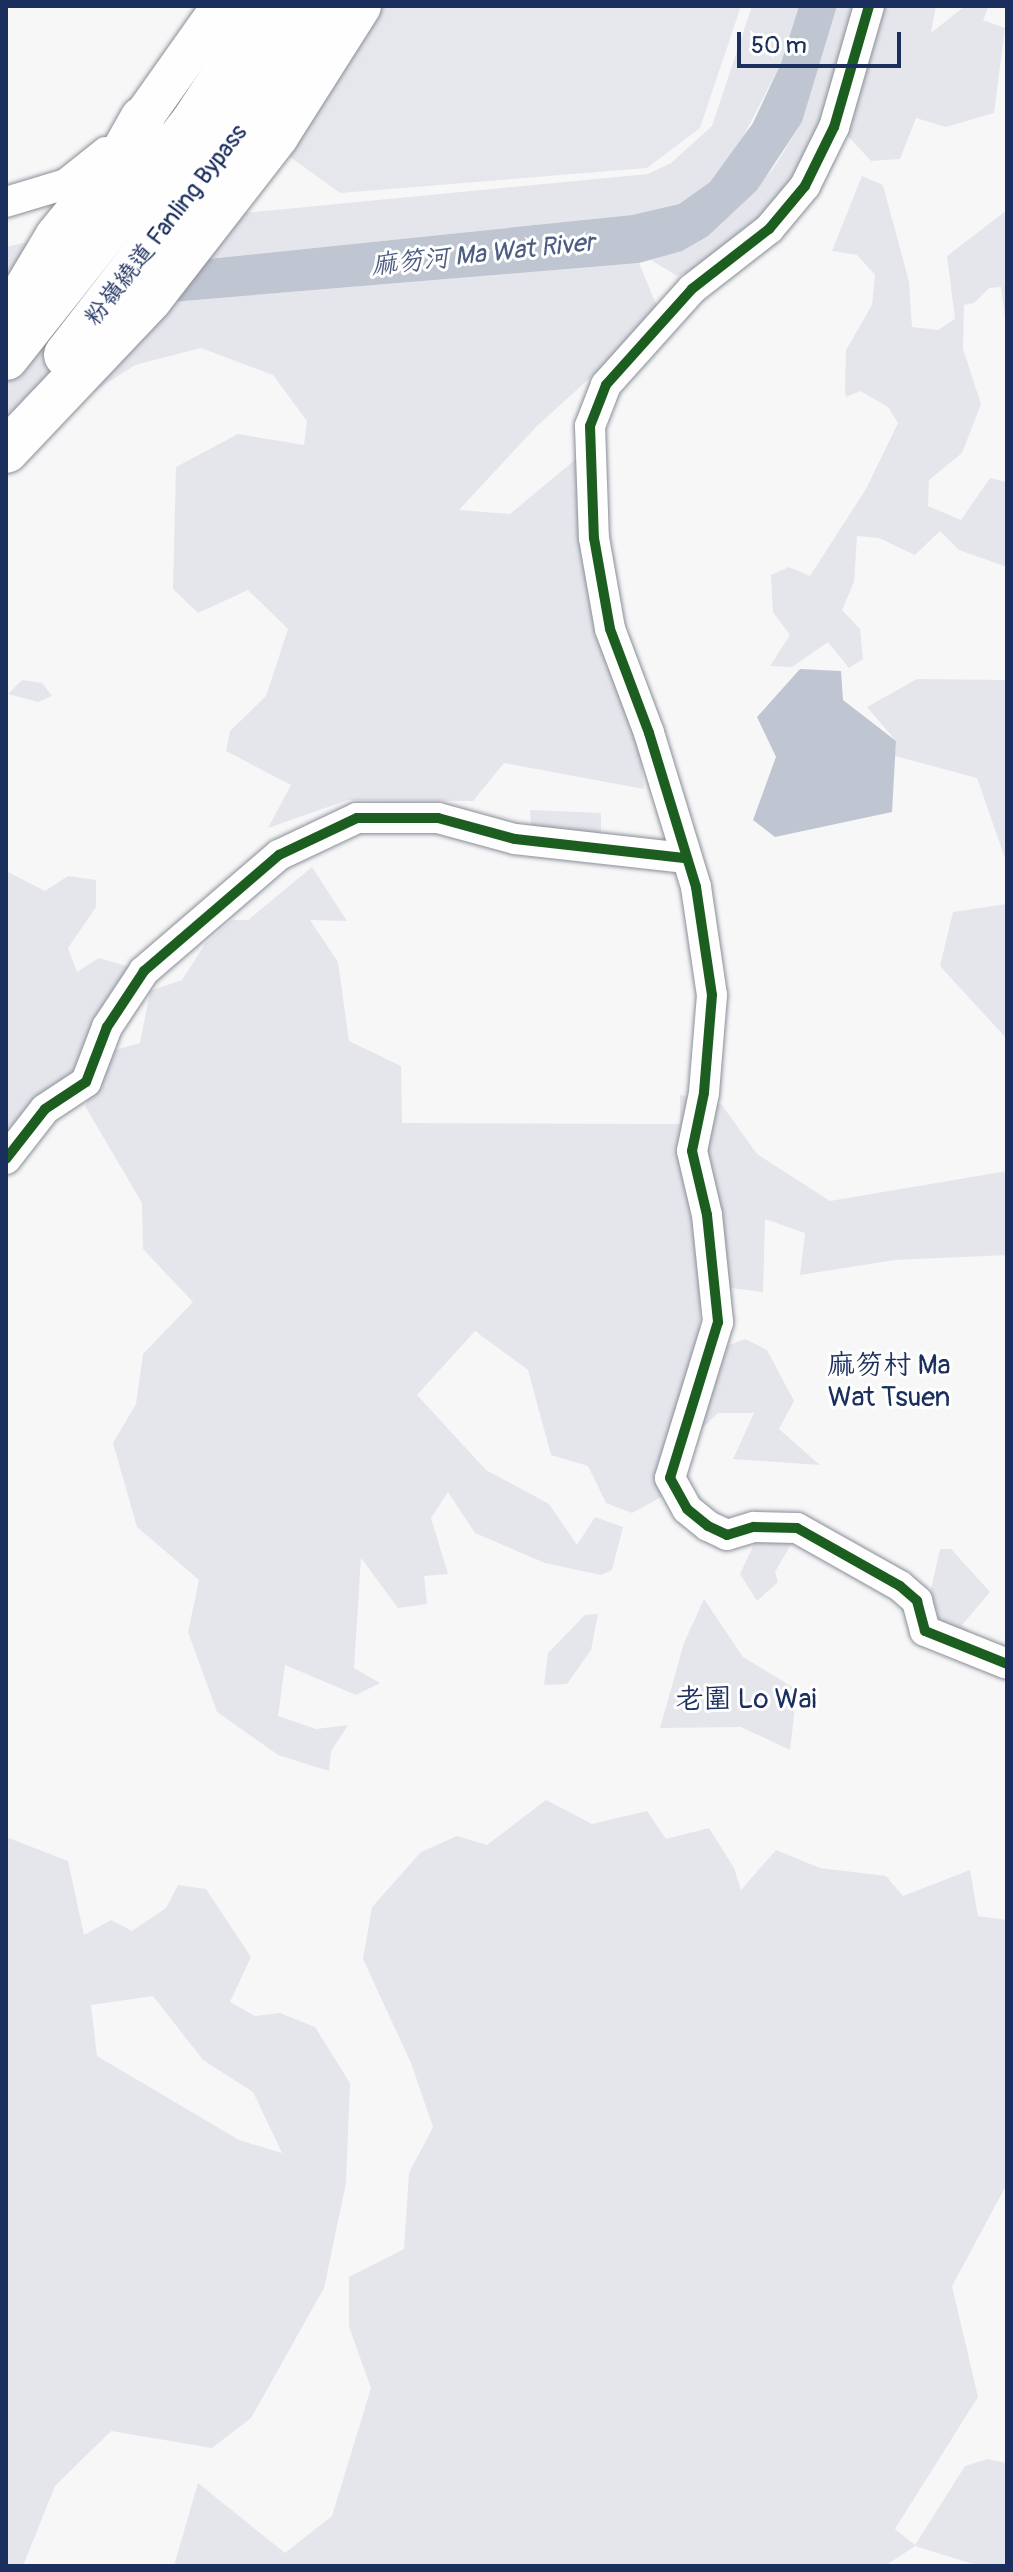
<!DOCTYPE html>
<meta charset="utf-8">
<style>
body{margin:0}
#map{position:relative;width:1013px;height:2572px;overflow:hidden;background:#f7f7f8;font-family:Pangolin,"LXGW WenKai TC",sans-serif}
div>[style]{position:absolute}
.built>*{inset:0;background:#e6e7ec}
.green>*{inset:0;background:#e5e6ec}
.water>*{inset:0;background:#c0c5d2}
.roads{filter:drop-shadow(0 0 2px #8a8e97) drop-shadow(0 0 2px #8a8e97)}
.minor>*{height:30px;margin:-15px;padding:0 15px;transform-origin:15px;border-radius:15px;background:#fefefe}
.major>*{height:40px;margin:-20px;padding:0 20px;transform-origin:20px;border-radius:20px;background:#fefefe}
.highway>*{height:44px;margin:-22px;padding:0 22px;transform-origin:22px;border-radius:22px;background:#fefefe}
.cycleway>*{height:10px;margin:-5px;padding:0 5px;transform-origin:5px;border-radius:5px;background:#1b5e20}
span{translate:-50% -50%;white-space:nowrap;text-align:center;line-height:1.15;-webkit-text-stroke:6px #fff;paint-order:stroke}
.street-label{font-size:24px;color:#1b2f5e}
.water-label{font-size:26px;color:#4d5c81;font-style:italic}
.quarter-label{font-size:28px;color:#1b2f5e}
.frame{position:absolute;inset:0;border:8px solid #1b2f5e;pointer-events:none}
.scale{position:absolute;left:737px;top:32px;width:164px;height:36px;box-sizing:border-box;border:4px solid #1b2f5e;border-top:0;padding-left:10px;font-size:24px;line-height:28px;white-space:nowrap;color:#1b2f5e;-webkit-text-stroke:6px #fff;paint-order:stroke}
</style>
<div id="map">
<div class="built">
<div style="clip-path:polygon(375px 6px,741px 6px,700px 128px,647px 168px,340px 193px,279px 149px)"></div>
</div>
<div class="green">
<div style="clip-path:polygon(752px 6px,799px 6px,781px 63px,738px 147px,710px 182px,679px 204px,632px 215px,102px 270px,6px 291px,6px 247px,88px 228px,648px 174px,671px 163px,712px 126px)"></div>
<div style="clip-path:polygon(837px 6px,862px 6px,813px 159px,737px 252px,677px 276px,651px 260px,708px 236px,773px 169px,802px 122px)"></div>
<div style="clip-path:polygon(865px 6px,936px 6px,931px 33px,965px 6px,988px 8px,983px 20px,1005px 28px,994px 113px,946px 127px,916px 118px,900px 159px,871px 161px,833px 120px)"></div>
<div style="clip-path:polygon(862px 176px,883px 185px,909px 282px,912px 327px,938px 330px,955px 319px,947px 256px,1007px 210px,1007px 335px,1001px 287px,989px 288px,974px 303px,964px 305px,963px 349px,981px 404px,962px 453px,929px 480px,928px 506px,961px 520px,990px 478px,1007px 482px,1007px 567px,959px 550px,940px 531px,915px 555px,879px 538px,857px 536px,854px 582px,842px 610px,860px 629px,863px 659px,849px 668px,828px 642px,792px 667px,770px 666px,790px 635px,773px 612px,771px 575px,789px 567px,810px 576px,866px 489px,898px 423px,888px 407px,860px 391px,846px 397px,845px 389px,846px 350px,872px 305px,875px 275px,857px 255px,832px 251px)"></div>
<div style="clip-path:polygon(639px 263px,660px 314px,536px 427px,459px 510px,510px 514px,576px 459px,594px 622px,638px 724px,644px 789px,504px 763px,473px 801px,348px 800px,268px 828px,291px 785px,226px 751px,230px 731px,266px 696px,288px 629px,248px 590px,198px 613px,173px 589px,176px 467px,238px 434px,304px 445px,307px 421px,273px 375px,201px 348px,135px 365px,84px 398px,6px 434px,6px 333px,51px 312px)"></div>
<div style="clip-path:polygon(917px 679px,1007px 680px,1007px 864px,977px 778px,895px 756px,896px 741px,867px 707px)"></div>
<div style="clip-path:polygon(22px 680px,42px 683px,52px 696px,38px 702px,8px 694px)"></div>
<div style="clip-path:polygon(530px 810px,601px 813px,601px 843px,532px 838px)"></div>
<div style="clip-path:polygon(312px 867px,347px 921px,310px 920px,338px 962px,349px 1041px,401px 1066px,402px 1123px,680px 1124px,680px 1095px,722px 1105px,757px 1154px,830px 1201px,1007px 1171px,1007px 1255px,895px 1260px,800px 1275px,805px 1233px,765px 1219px,763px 1292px,731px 1288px,701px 1292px,698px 1357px,745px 1339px,767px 1350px,794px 1401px,779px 1429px,820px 1465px,733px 1459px,754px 1413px,718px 1413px,693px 1437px,683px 1485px,632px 1513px,606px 1503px,588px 1466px,551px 1455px,528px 1370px,475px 1331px,417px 1395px,486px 1470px,549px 1504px,577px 1545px,595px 1517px,623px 1527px,612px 1570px,601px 1575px,545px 1563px,475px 1533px,448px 1492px,431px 1518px,448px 1574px,424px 1576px,427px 1604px,398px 1608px,361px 1558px,354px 1668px,380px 1683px,356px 1695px,285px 1665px,278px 1716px,316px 1729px,348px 1725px,331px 1751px,329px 1771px,278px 1755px,217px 1712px,188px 1632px,199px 1580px,137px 1527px,113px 1443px,136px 1404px,143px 1354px,193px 1302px,143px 1249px,142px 1203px,85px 1106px,114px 1050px,140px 1043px,150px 991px,182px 980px,205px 944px,232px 920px,248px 920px)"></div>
<div style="clip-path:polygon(6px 871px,45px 891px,68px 876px,96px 880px,96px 907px,68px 948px,77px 972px,99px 958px,144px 971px,86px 1082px,6px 1159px)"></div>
<div style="clip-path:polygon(1007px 904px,1007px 1039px,940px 966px,953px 912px)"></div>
<div style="clip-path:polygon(794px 1539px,775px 1572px,778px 1582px,757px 1601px,740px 1574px,756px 1540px)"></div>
<div style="clip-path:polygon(940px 1549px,951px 1549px,990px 1592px,962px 1625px,984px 1646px,926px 1612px)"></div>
<div style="clip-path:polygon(704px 1599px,743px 1657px,797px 1690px,790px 1750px,741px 1727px,660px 1728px,684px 1643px)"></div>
<div style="clip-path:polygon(598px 1614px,591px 1650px,567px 1684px,544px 1685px,548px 1653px,585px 1615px)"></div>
<div style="clip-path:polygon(546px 1800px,592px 1824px,647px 1811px,666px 1839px,709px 1828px,734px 1868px,741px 1890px,776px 1850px,820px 1868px,886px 1876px,903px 1896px,970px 1870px,978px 1916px,1007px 1920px,1007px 2184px,952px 2286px,978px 2397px,895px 2529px,915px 2545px,965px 2466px,987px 2459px,1007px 2463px,1007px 2566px,979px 2566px,915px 2546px,885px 2566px,174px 2566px,198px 2483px,285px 2553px,332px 2516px,371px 2388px,349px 2327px,349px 2277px,404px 2249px,409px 2173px,433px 2127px,411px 2063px,363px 1959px,372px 1907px,421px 1852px,457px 1836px,487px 1845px)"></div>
<div style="clip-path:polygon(evenodd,6px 1837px,68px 1861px,84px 1935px,111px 1920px,132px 1931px,166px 1908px,178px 1885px,206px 1889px,251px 1957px,230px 2002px,255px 2016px,280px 2013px,315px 2027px,350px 2083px,346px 2183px,324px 2288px,251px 2418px,212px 2448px,111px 2431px,55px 2486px,23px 2566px,6px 2566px,6px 1837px,153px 1996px,203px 2060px,253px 2092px,282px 2153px,239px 2140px,97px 2056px,91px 2005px,153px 1996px)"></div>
</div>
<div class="water">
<div style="clip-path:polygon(799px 6px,837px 6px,802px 122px,757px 190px,708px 236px,682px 251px,639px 263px,51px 312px,102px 270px,632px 215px,679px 204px,710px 182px,753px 123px,781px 63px)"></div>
<div style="clip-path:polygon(800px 669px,841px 671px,843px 700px,896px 741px,892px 812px,775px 837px,753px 820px,776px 757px,757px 717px)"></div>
</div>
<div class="roads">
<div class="minor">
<div style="left:869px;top:6px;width:126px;rotate:106.1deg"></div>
<div style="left:834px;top:127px;width:66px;rotate:116.2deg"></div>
<div style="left:805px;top:186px;width:56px;rotate:129.9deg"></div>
<div style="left:769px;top:229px;width:98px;rotate:142.1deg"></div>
<div style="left:692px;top:289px;width:129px;rotate:131.9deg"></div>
<div style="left:606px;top:385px;width:44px;rotate:111.3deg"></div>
<div style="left:590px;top:426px;width:112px;rotate:88deg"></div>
<div style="left:594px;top:538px;width:92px;rotate:80deg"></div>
<div style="left:610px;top:629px;width:111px;rotate:69.4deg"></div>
<div style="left:649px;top:733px;width:161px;rotate:73deg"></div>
<div style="left:696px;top:887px;width:109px;rotate:81.6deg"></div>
<div style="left:712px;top:995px;width:98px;rotate:94.7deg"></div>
<div style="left:704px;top:1093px;width:59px;rotate:101.7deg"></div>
<div style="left:692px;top:1151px;width:66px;rotate:76.8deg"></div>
<div style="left:707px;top:1215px;width:108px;rotate:84.1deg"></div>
<div style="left:718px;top:1322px;width:163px;rotate:107.1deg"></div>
<div style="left:670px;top:1478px;width:35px;rotate:61deg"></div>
<div style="left:687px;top:1509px;width:27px;rotate:39deg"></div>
<div style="left:708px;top:1526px;width:21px;rotate:25deg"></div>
<div style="left:727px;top:1535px;width:28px;rotate:-17deg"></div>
<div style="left:754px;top:1527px;width:43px;rotate:1.3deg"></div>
<div style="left:797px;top:1528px;width:118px;rotate:29.4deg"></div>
<div style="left:900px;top:1586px;width:23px;rotate:41deg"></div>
<div style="left:917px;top:1601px;width:31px;rotate:75deg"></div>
<div style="left:925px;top:1631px;width:88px;rotate:21.9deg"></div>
<div style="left:6px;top:202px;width:63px;rotate:-16.7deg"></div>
<div style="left:66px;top:184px;width:51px;rotate:-38.7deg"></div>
<div style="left:6px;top:1159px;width:63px;rotate:-52deg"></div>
<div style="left:45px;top:1109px;width:49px;rotate:-33.4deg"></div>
<div style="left:86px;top:1082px;width:59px;rotate:-69.1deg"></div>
<div style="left:107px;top:1027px;width:67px;rotate:-56.5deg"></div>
<div style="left:144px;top:971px;width:178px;rotate:-40.7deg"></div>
<div style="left:279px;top:855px;width:86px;rotate:-25.4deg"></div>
<div style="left:357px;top:818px;width:81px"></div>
<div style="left:438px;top:818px;width:80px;rotate:15.3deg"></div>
<div style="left:515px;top:839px;width:170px;rotate:6.4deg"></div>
</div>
<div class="major">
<div style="left:142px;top:119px;width:138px;rotate:-54.7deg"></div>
</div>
<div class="highway">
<div style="left:8px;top:319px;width:96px;rotate:-59.1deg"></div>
<div style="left:57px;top:237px;width:95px;rotate:-51deg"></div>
<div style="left:117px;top:163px;width:51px;rotate:-60.4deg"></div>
<div style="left:66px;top:355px;width:288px;rotate:-52.3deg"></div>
<div style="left:242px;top:127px;width:142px;rotate:-58.6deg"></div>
<div style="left:6px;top:358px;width:301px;rotate:-51.6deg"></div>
<div style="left:193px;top:122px;width:139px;rotate:-56.8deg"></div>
<div style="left:6px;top:451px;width:209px;rotate:-46.5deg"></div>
<div style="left:150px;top:299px;width:207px;rotate:-52.2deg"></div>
<div style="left:277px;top:135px;width:153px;rotate:-57.6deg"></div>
</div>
</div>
<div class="cycleway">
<div style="left:869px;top:6px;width:126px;rotate:106.1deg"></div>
<div style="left:834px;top:127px;width:66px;rotate:116.2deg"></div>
<div style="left:805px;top:186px;width:56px;rotate:129.9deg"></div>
<div style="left:769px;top:229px;width:98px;rotate:142.1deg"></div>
<div style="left:692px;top:289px;width:129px;rotate:131.9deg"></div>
<div style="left:606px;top:385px;width:44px;rotate:111.3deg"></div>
<div style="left:590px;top:426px;width:112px;rotate:88deg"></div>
<div style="left:594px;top:538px;width:92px;rotate:80deg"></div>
<div style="left:610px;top:629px;width:111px;rotate:69.4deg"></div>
<div style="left:649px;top:733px;width:161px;rotate:73deg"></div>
<div style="left:696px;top:887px;width:109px;rotate:81.6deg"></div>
<div style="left:712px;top:995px;width:98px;rotate:94.7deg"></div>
<div style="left:704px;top:1093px;width:59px;rotate:101.7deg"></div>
<div style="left:692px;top:1151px;width:66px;rotate:76.8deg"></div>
<div style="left:707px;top:1215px;width:108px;rotate:84.1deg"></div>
<div style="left:718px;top:1322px;width:163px;rotate:107.1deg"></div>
<div style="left:670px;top:1478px;width:35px;rotate:61deg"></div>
<div style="left:687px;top:1509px;width:27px;rotate:39deg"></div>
<div style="left:708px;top:1526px;width:21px;rotate:25deg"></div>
<div style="left:727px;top:1535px;width:28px;rotate:-17deg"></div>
<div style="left:754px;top:1527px;width:43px;rotate:1.3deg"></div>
<div style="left:797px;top:1528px;width:118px;rotate:29.4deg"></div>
<div style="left:900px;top:1586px;width:23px;rotate:41deg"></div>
<div style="left:917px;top:1601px;width:31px;rotate:75deg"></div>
<div style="left:925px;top:1631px;width:88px;rotate:21.9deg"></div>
<div style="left:6px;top:1159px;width:63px;rotate:-52deg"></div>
<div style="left:45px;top:1109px;width:49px;rotate:-33.4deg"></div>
<div style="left:86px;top:1082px;width:59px;rotate:-69.1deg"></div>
<div style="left:107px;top:1027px;width:67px;rotate:-56.5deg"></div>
<div style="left:144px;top:971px;width:178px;rotate:-40.7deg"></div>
<div style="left:279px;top:855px;width:86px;rotate:-25.4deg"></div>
<div style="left:357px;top:818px;width:81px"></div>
<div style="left:438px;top:818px;width:80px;rotate:15.3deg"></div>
<div style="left:515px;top:839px;width:170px;rotate:6.4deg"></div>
</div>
<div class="street-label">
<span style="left:166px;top:225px;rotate:-52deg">粉嶺繞道 Fanling Bypass</span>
</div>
<div class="water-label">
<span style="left:483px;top:255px;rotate:-6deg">麻笏河 Ma Wat River</span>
</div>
<div class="quarter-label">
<span style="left:889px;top:1382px">麻笏村 Ma<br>Wat Tsuen</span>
<span style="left:746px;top:1700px">老圍 Lo Wai</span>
</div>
<div class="frame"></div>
<div class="scale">50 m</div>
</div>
